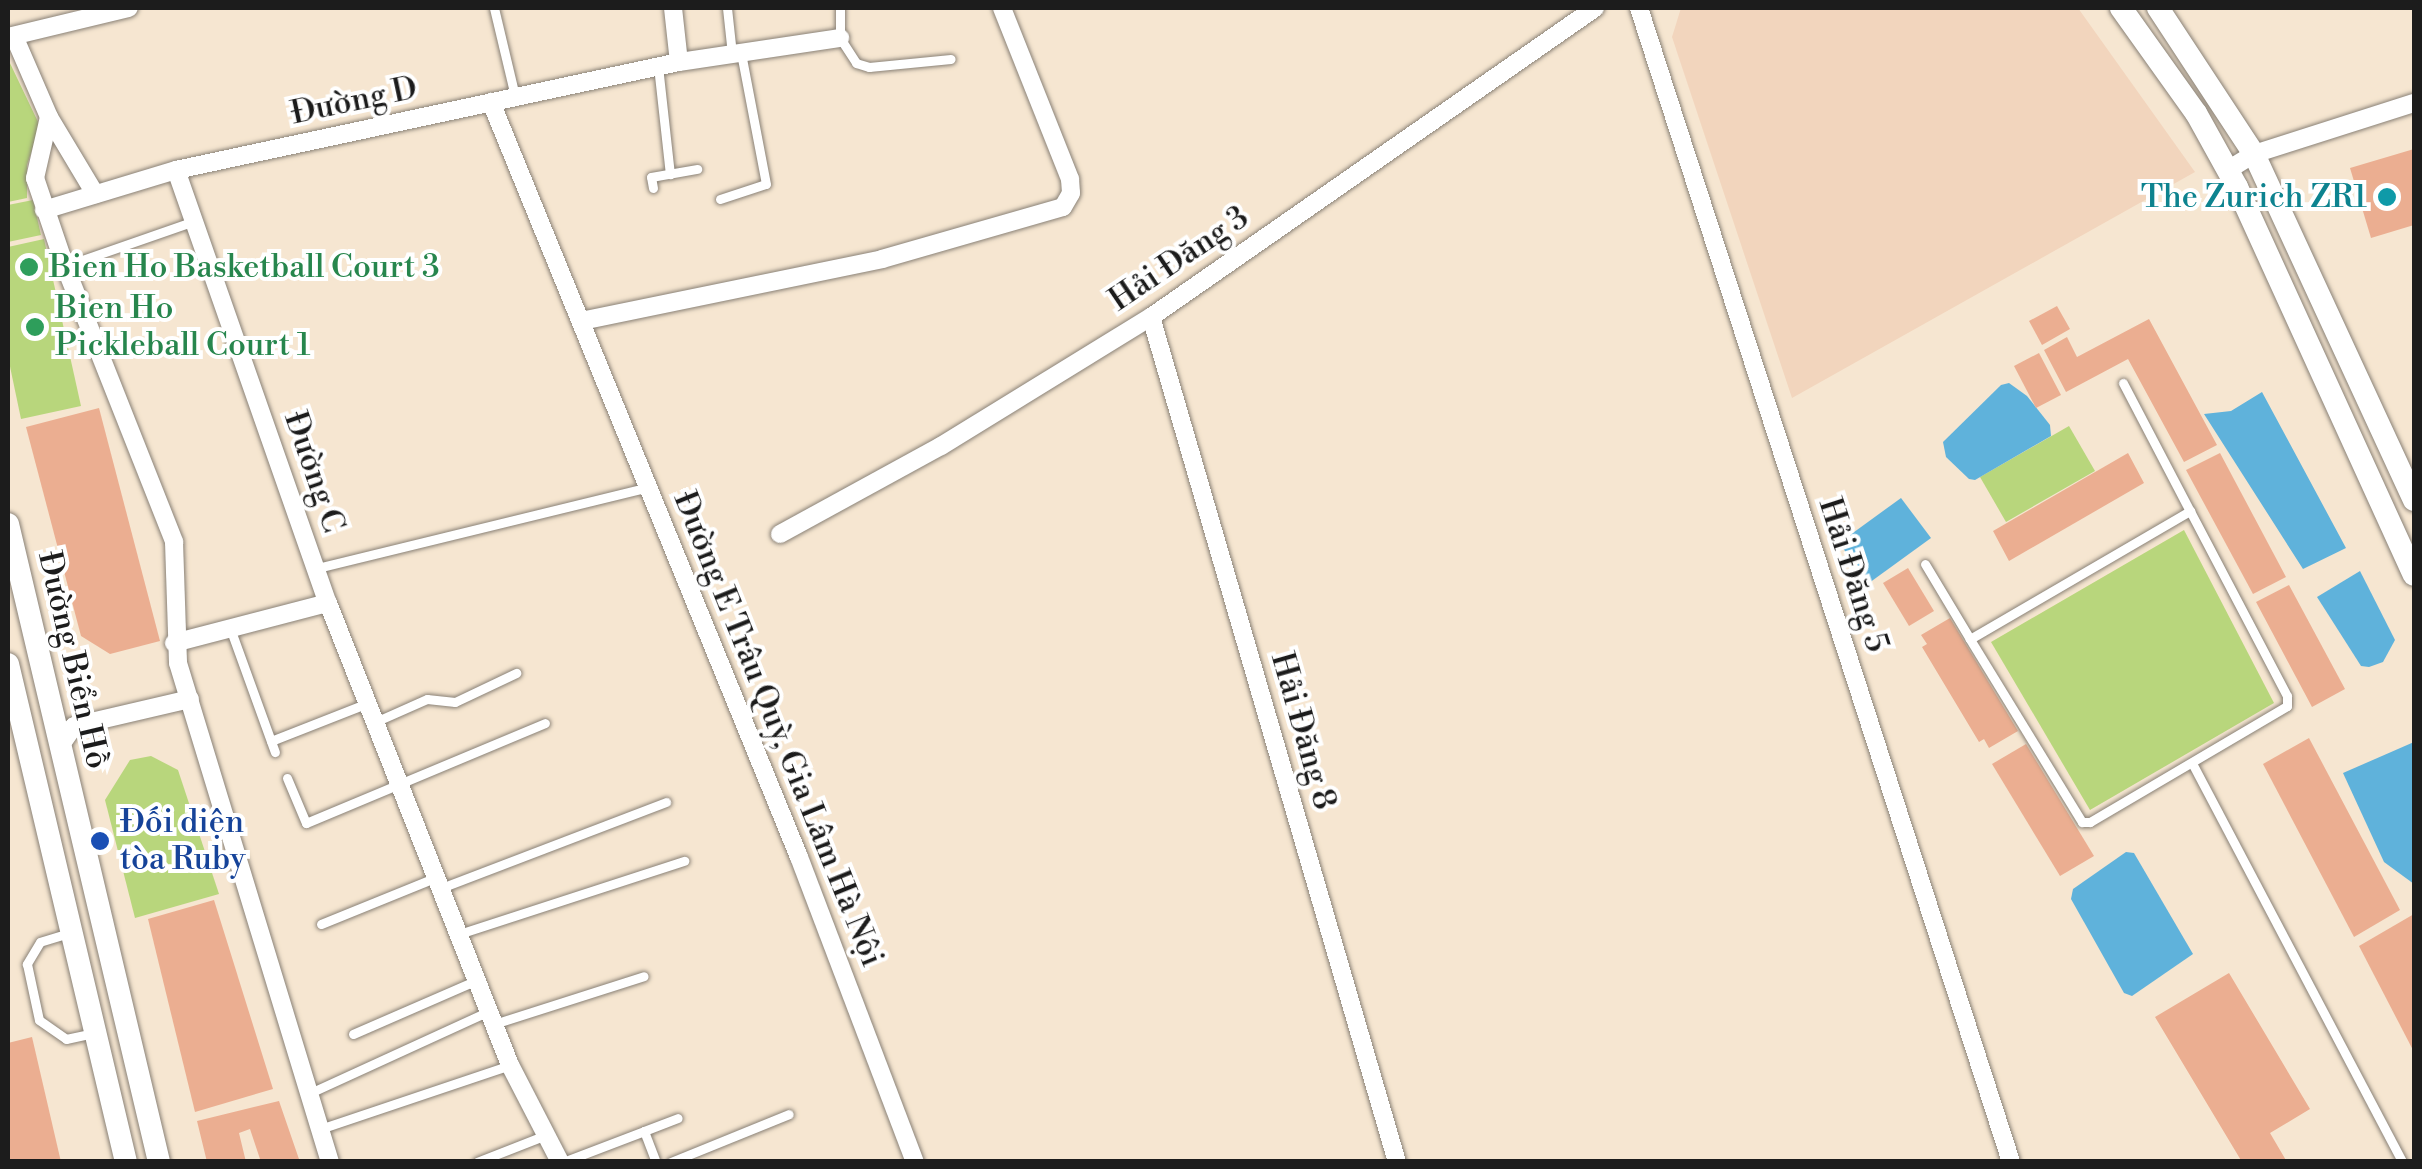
<!DOCTYPE html>
<meta charset="utf-8">
<style>
body{margin:0}
#map{position:relative;width:2422px;height:1169px;overflow:hidden;background:#f6e6d1;font-family:"Libre Bodoni",serif}
div>[style]{position:absolute}
.built>*{inset:0;background:#f2d5bd}
.green>*{inset:0;background:#b8d67c}
.water>*{inset:0;background:#5fb2db}
.building>*{inset:0;background:#ebae91}
.roads{filter:drop-shadow(0 0 2px #898176) drop-shadow(0 0 2px #898176)}
.service>*{height:9px;margin:-4.5px;padding:0 4.5px;transform-origin:4.5px;border-radius:4.5px;background:#fff}
.minor>*{height:18px;margin:-9px;padding:0 9px;transform-origin:9px;border-radius:9px;background:#fff}
.tertiary>*{height:22px;margin:-11px;padding:0 11px;transform-origin:11px;border-radius:11px;background:#fff}
.dots>*{width:28px;height:28px;translate:-50% -50%;box-sizing:border-box;border:5px solid #fff;border-radius:50%}
span{translate:-50% -50%;white-space:nowrap;text-align:center;line-height:1.15;-webkit-text-stroke:8px #fff;paint-order:stroke}
.street-label{font-size:32px;color:#1c1c1c}
.culture-label{font-size:32px;color:#0d838f}
.right{translate:-100% -50%;text-align:right}
.leisure-label{font-size:32px;color:#27864d}
.left{translate:0 -50%;text-align:left}
.transit-label{font-size:32px;color:#164399}
.frame{position:absolute;inset:0;border:10px solid #1c1c1c;pointer-events:none}
</style>
<div id="map">
<div class="built">
<div style="clip-path:polygon(1681px 8px,2078px 8px,2195px 172px,1792px 398px,1672px 37px)"></div>
</div>
<div class="green">
<div style="clip-path:polygon(8px 59px,40px 126px,27px 165px,27px 198px,8px 202px)"></div>
<div style="clip-path:polygon(33px 200px,41px 235px,8px 242px,8px 205px)"></div>
<div style="clip-path:polygon(44px 239px,81px 406px,21px 419px,8px 357px,8px 247px)"></div>
<div style="clip-path:polygon(2069px 426px,2095px 471px,2006px 522px,1980px 477px)"></div>
<div style="clip-path:polygon(2184px 530px,2274px 703px,2090px 810px,1991px 642px)"></div>
<div style="clip-path:polygon(151px 756px,178px 770px,219px 894px,135px 918px,105px 800px,130px 760px)"></div>
</div>
<div class="water">
<div style="clip-path:polygon(2009px 383px,2027px 396px,2050px 425px,2051px 436px,1975px 480px,1969px 479px,1946px 457px,1943px 442px,2001px 385px)"></div>
<div style="clip-path:polygon(2262px 392px,2346px 548px,2303px 569px,2204px 414px,2231px 411px)"></div>
<div style="clip-path:polygon(1901px 498px,1931px 538px,1869px 583px,1839px 543px)"></div>
<div style="clip-path:polygon(2360px 571px,2395px 640px,2383px 662px,2369px 667px,2361px 666px,2317px 597px)"></div>
<div style="clip-path:polygon(2414px 742px,2414px 884px,2384px 862px,2343px 773px)"></div>
<div style="clip-path:polygon(2126px 852px,2134px 853px,2193px 954px,2132px 996px,2124px 993px,2071px 899px,2073px 889px)"></div>
</div>
<div class="building">
<div style="clip-path:polygon(2414px 149px,2414px 225px,2371px 238px,2350px 168px)"></div>
<div style="clip-path:polygon(2057px 306px,2070px 329px,2042px 345px,2029px 321px)"></div>
<div style="clip-path:polygon(2149px 319px,2217px 445px,2184px 462px,2128px 359px,2066px 392px,2044px 350px,2067px 337px,2077px 357px)"></div>
<div style="clip-path:polygon(2039px 353px,2061px 395px,2036px 408px,2014px 366px)"></div>
<div style="clip-path:polygon(99px 408px,160px 641px,110px 654px,81px 636px,26px 427px)"></div>
<div style="clip-path:polygon(2128px 453px,2144px 483px,2009px 561px,1993px 531px)"></div>
<div style="clip-path:polygon(2220px 453px,2286px 577px,2253px 594px,2186px 470px)"></div>
<div style="clip-path:polygon(1908px 568px,1934px 611px,1909px 626px,1883px 583px)"></div>
<div style="clip-path:polygon(2289px 585px,2345px 689px,2312px 707px,2256px 602px)"></div>
<div style="clip-path:polygon(1950px 618px,2018px 731px,1989px 748px,1984px 739px,1979px 742px,1922px 647px,1927px 644px,1921px 635px)"></div>
<div style="clip-path:polygon(2309px 738px,2400px 910px,2354px 937px,2263px 764px)"></div>
<div style="clip-path:polygon(2026px 744px,2094px 856px,2060px 876px,1992px 764px)"></div>
<div style="clip-path:polygon(214px 900px,273px 1089px,195px 1112px,148px 919px)"></div>
<div style="clip-path:polygon(2414px 914px,2414px 1052px,2359px 946px)"></div>
<div style="clip-path:polygon(2229px 973px,2310px 1109px,2270px 1133px,2287px 1162px,2242px 1162px,2155px 1017px)"></div>
<div style="clip-path:polygon(32px 1037px,61px 1162px,8px 1162px,8px 1043px)"></div>
<div style="clip-path:polygon(279px 1101px,300px 1162px,261px 1162px,250px 1129px,239px 1133px,246px 1162px,207px 1162px,197px 1121px)"></div>
</div>
<div class="roads">
<div class="service">
<div style="left:494px;top:8px;width:90px;rotate:76.6deg"></div>
<div style="left:727px;top:8px;width:46px;rotate:83.8deg"></div>
<div style="left:840px;top:8px;width:30px;rotate:90deg"></div>
<div style="left:840px;top:38px;width:30px;rotate:57deg"></div>
<div style="left:856px;top:63px;width:14px;rotate:17deg"></div>
<div style="left:869px;top:67px;width:82px;rotate:-5.6deg"></div>
<div style="left:658px;top:66px;width:109px;rotate:83.7deg"></div>
<div style="left:653px;top:188px;width:11px;rotate:-100deg"></div>
<div style="left:651px;top:177px;width:47px;rotate:-9.9deg"></div>
<div style="left:720px;top:199px;width:48px;rotate:-18.1deg"></div>
<div style="left:766px;top:184px;width:133px;rotate:-100.8deg"></div>
<div style="left:65px;top:266px;width:137px;rotate:-19.2deg"></div>
<div style="left:2123px;top:383px;width:144px;rotate:62.4deg"></div>
<div style="left:2190px;top:511px;width:209px;rotate:62.3deg"></div>
<div style="left:2287px;top:696px;width:10px;rotate:90deg"></div>
<div style="left:2287px;top:706px;width:229px;rotate:149.5deg"></div>
<div style="left:2090px;top:822px;width:8px;rotate:180deg"></div>
<div style="left:2082px;top:822px;width:215px;rotate:-121.5deg"></div>
<div style="left:1970px;top:639px;width:255px;rotate:-30.2deg"></div>
<div style="left:1925px;top:564px;width:87px;rotate:59deg"></div>
<div style="left:317px;top:568px;width:342px;rotate:-13.7deg"></div>
<div style="left:230px;top:628px;width:132px;rotate:70.1deg"></div>
<div style="left:375px;top:722px;width:57px;rotate:-23.9deg"></div>
<div style="left:427px;top:699px;width:28px;rotate:6deg"></div>
<div style="left:455px;top:702px;width:68px;rotate:-25.4deg"></div>
<div style="left:271px;top:741px;width:104px;rotate:-21.4deg"></div>
<div style="left:2192px;top:763px;width:451px;rotate:62.2deg"></div>
<div style="left:287px;top:778px;width:49px;rotate:67.1deg"></div>
<div style="left:306px;top:823px;width:259px;rotate:-22.7deg"></div>
<div style="left:441px;top:888px;width:241px;rotate:-20.9deg"></div>
<div style="left:321px;top:924px;width:125px;rotate:-22.1deg"></div>
<div style="left:69px;top:933px;width:30px;rotate:163deg"></div>
<div style="left:40px;top:942px;width:26px;rotate:121deg"></div>
<div style="left:27px;top:964px;width:57px;rotate:77.9deg"></div>
<div style="left:39px;top:1020px;width:33px;rotate:35deg"></div>
<div style="left:66px;top:1039px;width:29px;rotate:-12deg"></div>
<div style="left:459px;top:934px;width:237px;rotate:-18deg"></div>
<div style="left:494px;top:1024px;width:157px;rotate:-17.7deg"></div>
<div style="left:353px;top:1034px;width:135px;rotate:-23.5deg"></div>
<div style="left:310px;top:1093px;width:197px;rotate:-24.6deg"></div>
<div style="left:320px;top:1129px;width:200px;rotate:-18.6deg"></div>
<div style="left:644px;top:1131px;width:36px;rotate:-21deg"></div>
<div style="left:477px;top:1162px;width:74px;rotate:-21.4deg"></div>
<div style="left:563px;top:1162px;width:87px;rotate:-20.9deg"></div>
<div style="left:644px;top:1131px;width:33px;rotate:69deg"></div>
<div style="left:671px;top:1162px;width:127px;rotate:-22.1deg"></div>
</div>
<div class="minor">
<div style="left:673px;top:8px;width:54px;rotate:83.7deg"></div>
<div style="left:1639px;top:8px;width:1212px;rotate:72.13deg"></div>
<div style="left:14px;top:36px;width:88px;rotate:66.6deg"></div>
<div style="left:49px;top:117px;width:90px;rotate:59.1deg"></div>
<div style="left:8px;top:37px;width:124px;rotate:-13.5deg"></div>
<div style="left:491px;top:102px;width:815px;rotate:67.81deg"></div>
<div style="left:799px;top:857px;width:326px;rotate:69.2deg"></div>
<div style="left:49px;top:117px;width:63px;rotate:102.9deg"></div>
<div style="left:35px;top:178px;width:93px;rotate:71.2deg"></div>
<div style="left:65px;top:266px;width:297px;rotate:68.4deg"></div>
<div style="left:174px;top:542px;width:121px;rotate:88.1deg"></div>
<div style="left:178px;top:663px;width:522px;rotate:73.06deg"></div>
<div style="left:176px;top:170px;width:459px;rotate:70.7deg"></div>
<div style="left:328px;top:603px;width:497px;rotate:68.5deg"></div>
<div style="left:510px;top:1065px;width:109px;rotate:62.7deg"></div>
<div style="left:2228px;top:170px;width:31px;rotate:-32deg"></div>
<div style="left:2254px;top:154px;width:168px;rotate:-17.7deg"></div>
<div style="left:44px;top:210px;width:138px;rotate:-16.9deg"></div>
<div style="left:176px;top:170px;width:514px;rotate:-12.12deg"></div>
<div style="left:679px;top:62px;width:163px;rotate:-8.5deg"></div>
<div style="left:1151px;top:317px;width:880px;rotate:73.77deg"></div>
<div style="left:581px;top:321px;width:307px;rotate:-11.6deg"></div>
<div style="left:882px;top:259px;width:188px;rotate:-16deg"></div>
<div style="left:1063px;top:207px;width:16px;rotate:-60deg"></div>
<div style="left:1071px;top:193px;width:14px;rotate:-94deg"></div>
<div style="left:1070px;top:179px;width:184px;rotate:-111.7deg"></div>
<div style="left:780px;top:534px;width:183px;rotate:-28.7deg"></div>
<div style="left:941px;top:446px;width:246px;rotate:-31.6deg"></div>
<div style="left:1151px;top:317px;width:541px;rotate:-34.84deg"></div>
<div style="left:174px;top:643px;width:159px;rotate:-14.6deg"></div>
<div style="left:60px;top:746px;width:24px;rotate:-55deg"></div>
<div style="left:74px;top:726px;width:119px;rotate:-13.1deg"></div>
</div>
<div class="tertiary">
<div style="left:2121px;top:8px;width:129px;rotate:54.5deg"></div>
<div style="left:2196px;top:113px;width:85px;rotate:61deg"></div>
<div style="left:2237px;top:187px;width:426px;rotate:65.5deg"></div>
<div style="left:2158px;top:8px;width:175px;rotate:56.7deg"></div>
<div style="left:2254px;top:154px;width:381px;rotate:65.2deg"></div>
<div style="left:8px;top:524px;width:656px;rotate:76.68deg"></div>
<div style="left:8px;top:664px;width:512px;rotate:76.67deg"></div>
</div>
</div>
<div class="dots">
<div style="left:2387px;top:197px;background:#0f9aa8"></div>
<div style="left:29px;top:267px;background:#2e9e5b"></div>
<div style="left:35px;top:327px;background:#2e9e5b"></div>
<div style="left:100px;top:841px;background:#1a4fb4"></div>
</div>
<div class="street-label">
<span style="left:354px;top:101px;rotate:-12deg">Đường D</span>
<span style="left:1179px;top:259px;rotate:-34deg">Hải Đăng 3</span>
<span style="left:314px;top:472px;rotate:71deg">Đường C</span>
<span style="left:1853px;top:575px;rotate:72deg">Hải Đăng 5</span>
<span style="left:73px;top:660px;rotate:77deg">Đường Biển Hồ</span>
<span style="left:778px;top:729px;rotate:68deg">Đường E Trâu Quỳ, Gia Lâm Hà Nội</span>
<span style="left:1303px;top:731px;rotate:74deg">Hải Đăng 8</span>
</div>
<div class="culture-label">
<span class="right" style="left:2367px;top:197px">The Zurich ZR1</span>
</div>
<div class="leisure-label">
<span class="left" style="left:49px;top:267px">Bien Ho Basketball Court 3</span>
<span class="left" style="left:55px;top:327px">Bien Ho<br>Pickleball Court 1</span>
</div>
<div class="transit-label">
<span class="left" style="left:120px;top:841px">Đối diện<br>tòa Ruby</span>
</div>
<div class="frame"></div>
</div>
